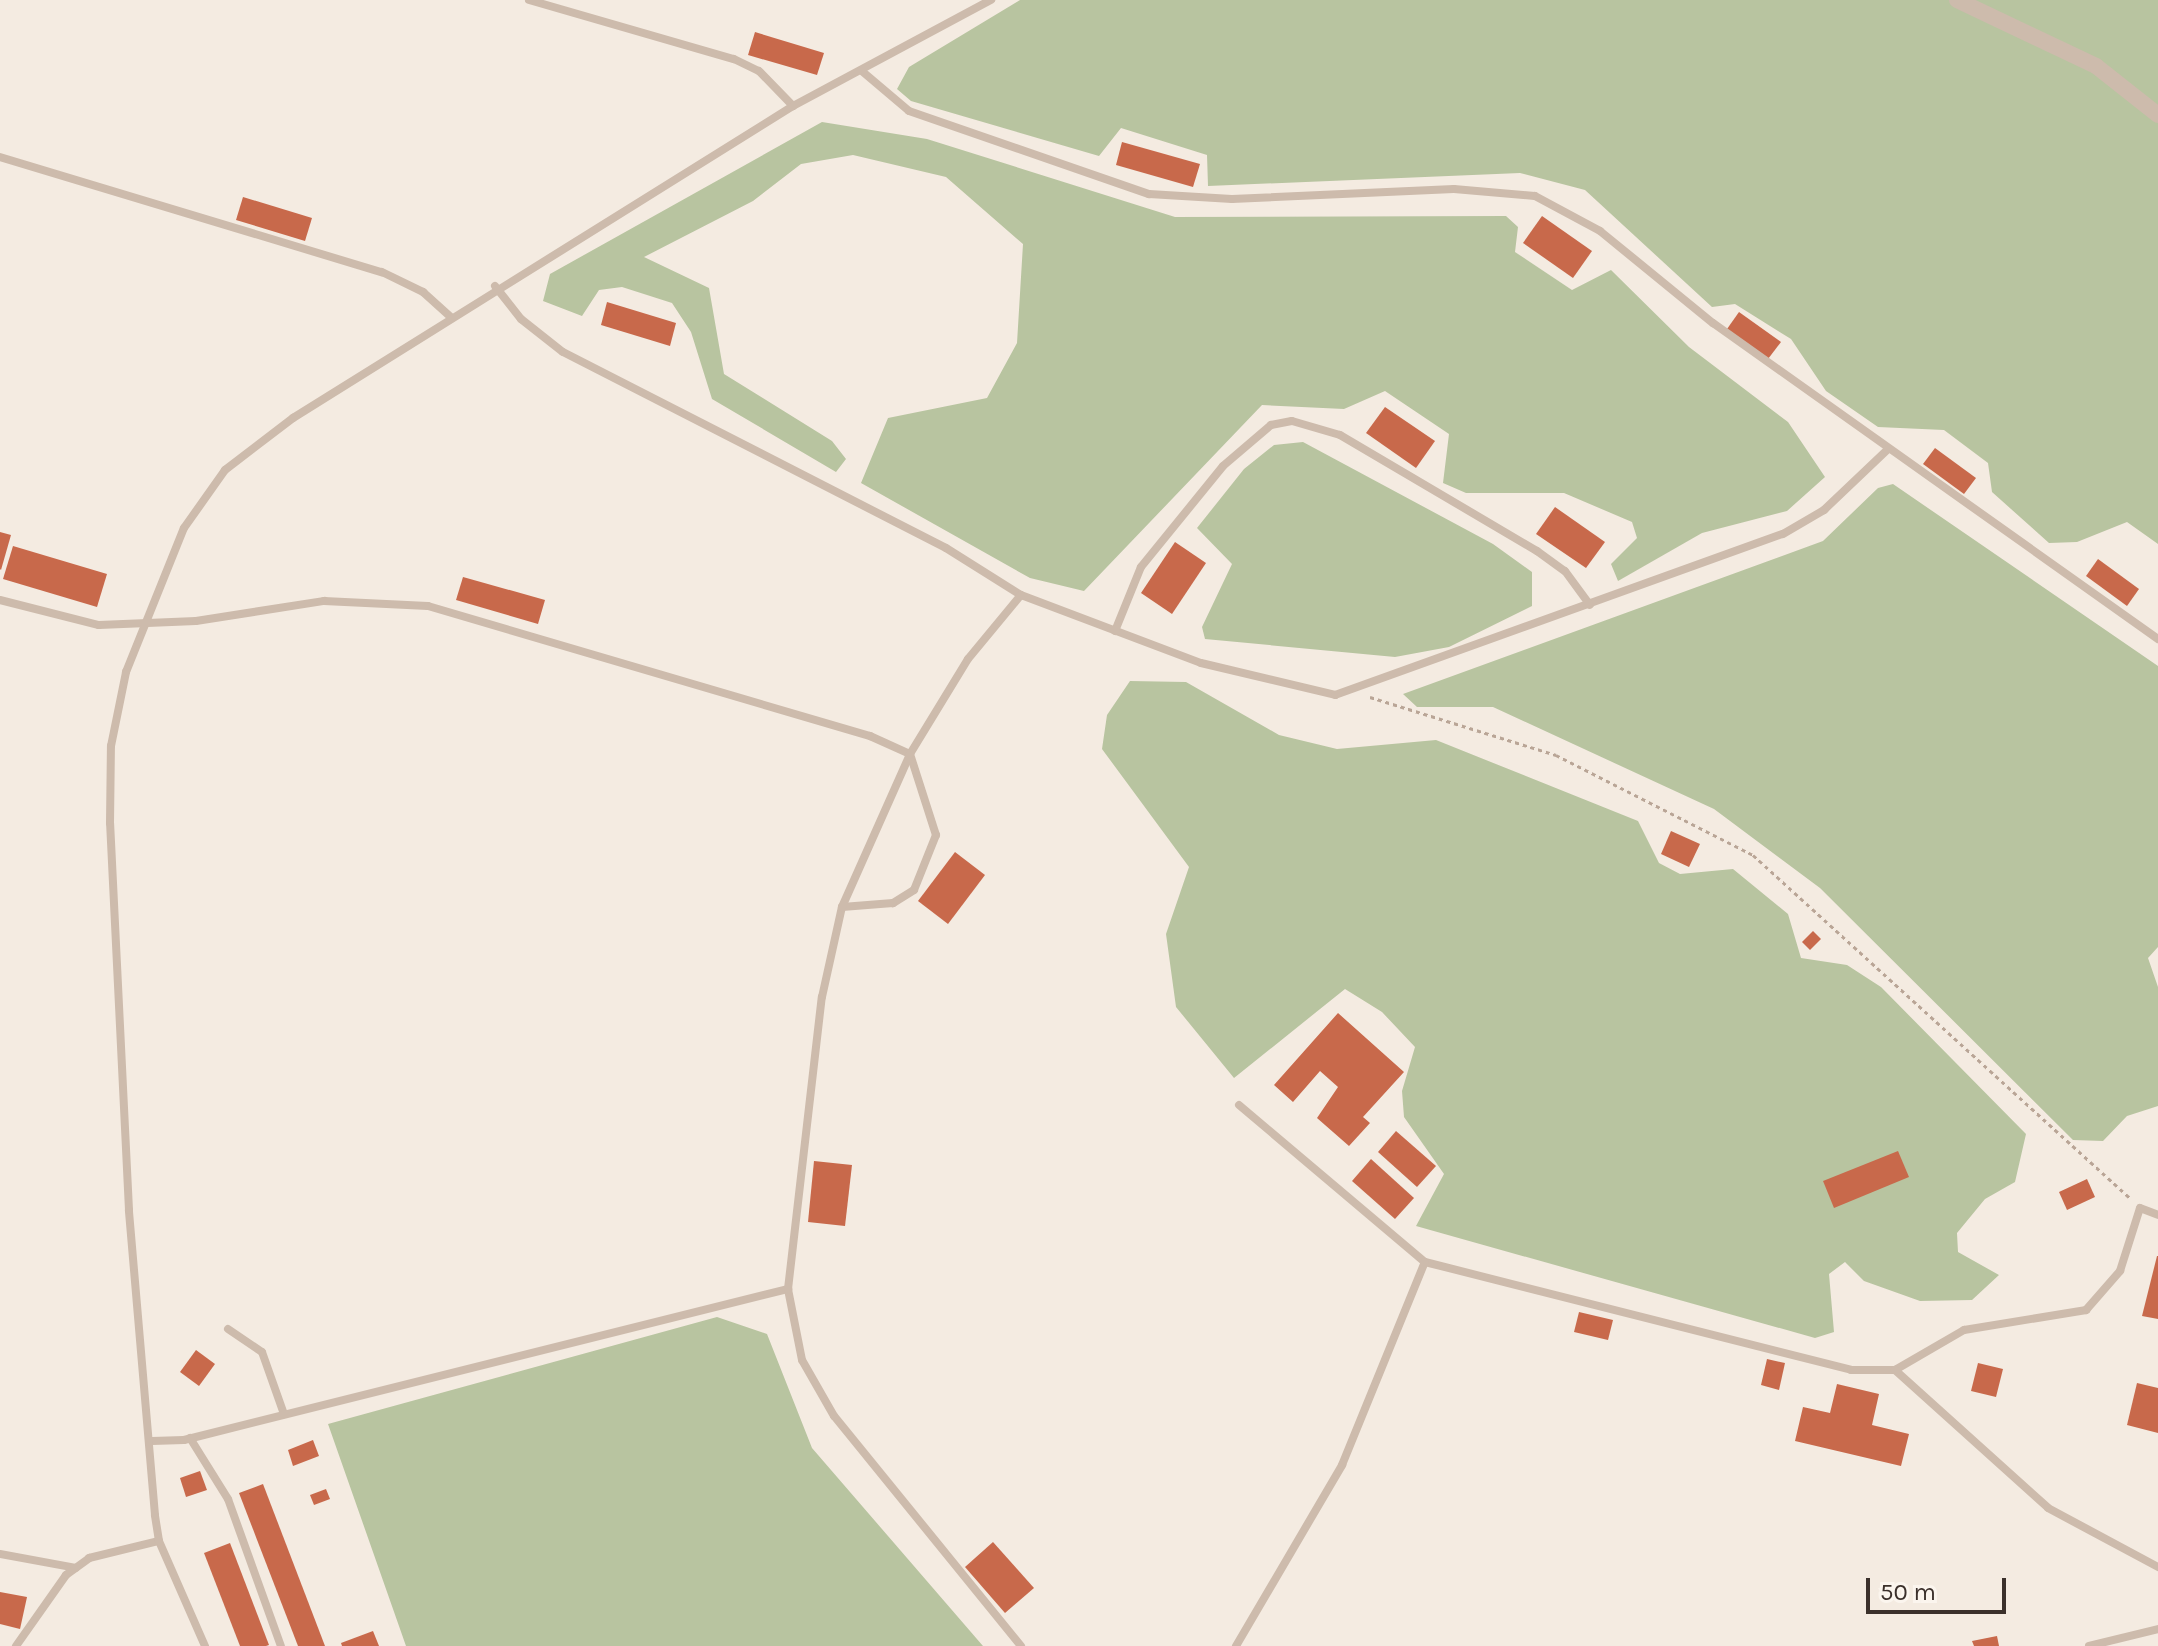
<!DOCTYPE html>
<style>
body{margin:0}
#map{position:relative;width:2158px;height:1646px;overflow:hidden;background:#f4ebe1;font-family:Karla,sans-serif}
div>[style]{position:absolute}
.green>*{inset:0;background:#b8c4a0}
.building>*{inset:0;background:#c8694b}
.path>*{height:3px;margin-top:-1.5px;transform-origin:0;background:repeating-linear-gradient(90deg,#b9a596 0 4px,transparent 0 8px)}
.service>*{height:8px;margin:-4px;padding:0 4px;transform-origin:4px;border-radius:4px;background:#cdbbac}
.minor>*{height:16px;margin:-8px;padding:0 8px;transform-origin:8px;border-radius:8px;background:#cdbbac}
span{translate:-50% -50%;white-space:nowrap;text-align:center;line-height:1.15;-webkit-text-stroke:7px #fbf5ee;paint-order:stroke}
.scale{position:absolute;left:1866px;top:1578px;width:140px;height:36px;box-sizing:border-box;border:4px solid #3b302b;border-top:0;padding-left:10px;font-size:24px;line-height:28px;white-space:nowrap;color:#3b302b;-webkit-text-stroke:6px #fbf5ee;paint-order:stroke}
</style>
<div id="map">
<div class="green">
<div style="clip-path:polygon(1020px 0,2158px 0,2158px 544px,2127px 522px,2077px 542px,2049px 543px,1992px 492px,1988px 463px,1944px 430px,1878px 427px,1826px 391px,1791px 339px,1735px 304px,1712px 307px,1585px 190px,1520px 173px,1208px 186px,1207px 155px,1121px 128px,1099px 156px,911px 101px,897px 89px,909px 67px)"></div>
<div style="clip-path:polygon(822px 122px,927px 139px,1175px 217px,1506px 216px,1518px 227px,1515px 252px,1572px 290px,1611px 270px,1689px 347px,1788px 422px,1825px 477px,1787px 511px,1702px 533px,1618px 581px,1611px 564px,1637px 538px,1632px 522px,1564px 493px,1466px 493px,1443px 483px,1449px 434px,1385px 391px,1344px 409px,1262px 405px,1084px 591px,1030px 578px,861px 483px,888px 418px,987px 398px,1017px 343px,1023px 244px,946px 177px,853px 155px,801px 164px,753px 201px,644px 257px,709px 288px,724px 374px,832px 441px,846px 459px,836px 472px,712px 399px,691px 332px,672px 303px,622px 287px,599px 290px,582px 316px,543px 301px,550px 274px)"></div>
<div style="clip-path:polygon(1303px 442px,1493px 544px,1532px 572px,1532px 606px,1449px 647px,1395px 657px,1205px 639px,1202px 627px,1232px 564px,1197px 528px,1244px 469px,1274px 445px)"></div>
<div style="clip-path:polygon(1893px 484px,2158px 666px,2158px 947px,2148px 958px,2158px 987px,2158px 1106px,2127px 1116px,2103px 1141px,2073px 1140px,1820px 888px,1714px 809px,1493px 707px,1417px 707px,1403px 694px,1823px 541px,1878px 488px)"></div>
<div style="clip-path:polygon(1130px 681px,1186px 682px,1279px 735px,1337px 749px,1436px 740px,1638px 821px,1659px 863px,1680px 874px,1733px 869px,1788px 914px,1801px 958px,1847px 965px,1881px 987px,2026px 1134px,2015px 1182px,1985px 1199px,1957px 1233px,1958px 1252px,1999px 1275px,1972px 1300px,1920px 1301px,1864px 1281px,1845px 1262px,1829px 1274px,1834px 1332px,1815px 1338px,1416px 1226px,1444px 1174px,1404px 1117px,1402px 1091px,1415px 1047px,1382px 1012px,1345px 989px,1234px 1078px,1176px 1007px,1166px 934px,1189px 867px,1102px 749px,1107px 715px)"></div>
<div style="clip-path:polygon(717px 1317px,767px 1334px,812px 1448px,983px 1646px,406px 1646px,328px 1424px)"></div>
</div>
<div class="building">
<div style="clip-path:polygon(755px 32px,824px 53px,817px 75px,748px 55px)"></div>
<div style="clip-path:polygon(1122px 142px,1200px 164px,1193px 187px,1116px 165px)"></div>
<div style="clip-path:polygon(243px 197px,312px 218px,305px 241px,236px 220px)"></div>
<div style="clip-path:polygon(1542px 216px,1592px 251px,1573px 278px,1523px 243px)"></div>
<div style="clip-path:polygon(607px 302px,676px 323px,670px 346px,601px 325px)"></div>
<div style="clip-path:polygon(1739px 312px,1781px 342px,1768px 359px,1727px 329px)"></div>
<div style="clip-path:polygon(1385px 407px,1435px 441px,1416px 468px,1366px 433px)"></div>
<div style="clip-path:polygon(1935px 448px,1976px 478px,1964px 494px,1923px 464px)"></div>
<div style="clip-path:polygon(1555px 507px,1605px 542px,1586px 568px,1536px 534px)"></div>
<div style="clip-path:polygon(0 532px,11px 535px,1px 570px,0 569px)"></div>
<div style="clip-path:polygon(1175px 542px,1206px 563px,1172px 614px,1141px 593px)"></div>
<div style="clip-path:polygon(13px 546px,107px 574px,97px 607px,3px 579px)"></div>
<div style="clip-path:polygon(2098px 559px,2139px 589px,2127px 606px,2086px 576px)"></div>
<div style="clip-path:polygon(463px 577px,545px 600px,538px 624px,456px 600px)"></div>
<div style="clip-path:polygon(1671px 831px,1700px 844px,1689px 867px,1661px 854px)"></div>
<div style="clip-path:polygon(955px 852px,985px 875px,948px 924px,918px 901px)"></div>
<div style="clip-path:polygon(1813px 931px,1821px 939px,1810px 950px,1802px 942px)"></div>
<div style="clip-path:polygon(1338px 1013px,1404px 1072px,1363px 1117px,1370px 1123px,1349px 1146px,1317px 1118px,1338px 1087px,1320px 1071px,1293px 1102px,1274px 1085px)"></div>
<div style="clip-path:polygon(1396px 1131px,1436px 1166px,1417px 1187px,1378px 1152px)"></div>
<div style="clip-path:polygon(1898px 1151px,1909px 1177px,1834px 1208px,1823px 1181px)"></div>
<div style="clip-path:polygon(1371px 1159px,1414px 1198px,1395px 1219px,1352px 1181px)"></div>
<div style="clip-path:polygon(814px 1161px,852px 1165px,845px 1226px,808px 1222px)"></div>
<div style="clip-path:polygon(2087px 1179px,2095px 1197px,2067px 1210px,2059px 1192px)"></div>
<div style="clip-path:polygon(2157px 1256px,2158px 1256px,2158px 1319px,2142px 1316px)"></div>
<div style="clip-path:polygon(1579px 1312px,1613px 1320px,1608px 1340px,1574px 1332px)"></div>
<div style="clip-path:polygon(196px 1350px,215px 1364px,199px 1386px,180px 1372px)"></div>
<div style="clip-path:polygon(1767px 1359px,1785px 1363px,1779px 1390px,1761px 1385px)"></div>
<div style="clip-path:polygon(1978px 1363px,2003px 1369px,1996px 1397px,1971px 1391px)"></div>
<div style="clip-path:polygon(2137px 1383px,2158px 1388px,2158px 1433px,2127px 1425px)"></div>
<div style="clip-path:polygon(1837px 1384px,1879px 1394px,1872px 1425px,1909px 1434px,1901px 1466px,1795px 1441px,1803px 1407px,1830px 1413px)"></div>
<div style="clip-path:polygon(313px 1440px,319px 1456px,293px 1466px,288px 1450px)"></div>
<div style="clip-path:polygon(200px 1471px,207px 1490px,186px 1497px,180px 1478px)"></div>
<div style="clip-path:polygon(263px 1484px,325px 1646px,298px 1646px,239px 1493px)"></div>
<div style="clip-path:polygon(326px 1489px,330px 1499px,314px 1505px,310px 1495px)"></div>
<div style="clip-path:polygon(993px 1542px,1034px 1588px,1005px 1613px,965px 1567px)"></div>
<div style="clip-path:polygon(230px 1543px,269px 1645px,266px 1646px,240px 1646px,204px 1553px)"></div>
<div style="clip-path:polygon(0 1592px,27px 1597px,20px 1629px,0 1624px)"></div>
<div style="clip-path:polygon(373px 1631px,379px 1646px,342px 1646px,341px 1643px)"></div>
<div style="clip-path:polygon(1997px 1636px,1999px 1646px,1974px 1646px,1972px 1641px)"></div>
</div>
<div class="path">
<div style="left:1370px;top:697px;width:195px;rotate:17.3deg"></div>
<div style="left:1556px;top:755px;width:221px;rotate:26.9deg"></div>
<div style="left:1753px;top:855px;width:511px;rotate:42.3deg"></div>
</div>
<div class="service">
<div style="left:529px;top:0;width:213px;rotate:16.1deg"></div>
<div style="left:734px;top:59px;width:28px;rotate:26deg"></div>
<div style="left:759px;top:71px;width:49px;rotate:45.8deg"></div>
<div style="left:863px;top:72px;width:60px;rotate:40.3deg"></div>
<div style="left:909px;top:111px;width:254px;rotate:19.1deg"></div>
<div style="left:1149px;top:194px;width:83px;rotate:3.4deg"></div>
<div style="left:1232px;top:199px;width:222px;rotate:-2.6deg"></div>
<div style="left:1454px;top:189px;width:81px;rotate:4.9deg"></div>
<div style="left:1535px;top:196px;width:74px;rotate:28.3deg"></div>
<div style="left:1600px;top:231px;width:146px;rotate:39.2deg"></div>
<div style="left:1713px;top:323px;width:546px;rotate:35.38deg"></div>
<div style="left:0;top:157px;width:399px;rotate:16.8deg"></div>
<div style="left:382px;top:272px;width:46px;rotate:26deg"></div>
<div style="left:423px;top:292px;width:38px;rotate:42deg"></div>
<div style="left:495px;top:286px;width:42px;rotate:51.8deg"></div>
<div style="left:521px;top:319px;width:53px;rotate:38.2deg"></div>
<div style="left:563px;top:352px;width:430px;rotate:27.1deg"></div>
<div style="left:946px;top:548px;width:89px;rotate:32.1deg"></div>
<div style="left:1021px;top:595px;width:192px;rotate:20.7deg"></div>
<div style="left:1201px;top:663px;width:138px;rotate:13.4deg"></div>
<div style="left:1335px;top:695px;width:476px;rotate:-19.8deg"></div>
<div style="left:1783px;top:534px;width:48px;rotate:-30.3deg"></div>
<div style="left:1824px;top:510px;width:88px;rotate:-43.6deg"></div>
<div style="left:0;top:600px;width:102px;rotate:14.2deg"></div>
<div style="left:99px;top:625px;width:97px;rotate:-2.4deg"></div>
<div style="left:196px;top:621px;width:130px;rotate:-8.9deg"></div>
<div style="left:324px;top:601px;width:104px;rotate:2.8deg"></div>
<div style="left:428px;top:606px;width:461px;rotate:16.4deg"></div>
<div style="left:870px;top:736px;width:44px;rotate:24.2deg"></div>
<div style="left:910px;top:754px;width:85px;rotate:72.2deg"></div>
<div style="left:936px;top:835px;width:59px;rotate:111.8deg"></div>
<div style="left:914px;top:890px;width:25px;rotate:148deg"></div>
<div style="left:893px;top:903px;width:51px;rotate:175.5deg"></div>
<div style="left:1115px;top:631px;width:69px;rotate:-67.9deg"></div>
<div style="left:1141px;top:567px;width:130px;rotate:-50.9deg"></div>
<div style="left:1223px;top:466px;width:63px;rotate:-40.5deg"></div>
<div style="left:1271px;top:425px;width:21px;rotate:-11deg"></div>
<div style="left:1292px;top:421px;width:50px;rotate:16.3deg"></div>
<div style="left:1340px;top:435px;width:229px;rotate:30.5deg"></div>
<div style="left:1537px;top:551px;width:34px;rotate:36deg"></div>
<div style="left:1565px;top:571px;width:42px;rotate:53.7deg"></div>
<div style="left:1239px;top:1105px;width:243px;rotate:40.2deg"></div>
<div style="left:1425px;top:1262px;width:439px;rotate:14.2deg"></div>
<div style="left:1851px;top:1370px;width:44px"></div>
<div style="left:1895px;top:1370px;width:80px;rotate:-30.1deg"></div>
<div style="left:1964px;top:1330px;width:124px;rotate:-9.3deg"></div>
<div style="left:2086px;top:1310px;width:52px;rotate:-48.9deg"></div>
<div style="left:2120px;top:1271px;width:66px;rotate:-72.4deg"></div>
<div style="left:2140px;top:1208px;width:19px;rotate:21deg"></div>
<div style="left:228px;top:1329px;width:41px;rotate:34.1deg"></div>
<div style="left:262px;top:1352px;width:66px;rotate:70.5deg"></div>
<div style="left:1895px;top:1370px;width:206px;rotate:42deg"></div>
<div style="left:2048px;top:1508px;width:125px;rotate:28.2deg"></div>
<div style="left:190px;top:1438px;width:72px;rotate:58.1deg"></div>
<div style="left:228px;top:1499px;width:156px;rotate:70.2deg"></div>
<div style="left:152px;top:1441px;width:32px;rotate:-2deg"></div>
<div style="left:184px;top:1440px;width:623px;rotate:-14.04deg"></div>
<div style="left:0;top:1554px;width:77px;rotate:10.4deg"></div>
<div style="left:16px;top:1646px;width:87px;rotate:-54.8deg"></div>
<div style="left:66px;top:1575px;width:29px;rotate:-36deg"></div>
<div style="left:89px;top:1558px;width:72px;rotate:-13.7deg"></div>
<div style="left:205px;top:1646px;width:115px;rotate:-113.7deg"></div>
<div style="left:159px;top:1541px;width:26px;rotate:-99deg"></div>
<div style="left:155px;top:1515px;width:306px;rotate:-94.9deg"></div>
<div style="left:129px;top:1210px;width:387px;rotate:-92.8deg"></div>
<div style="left:110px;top:823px;width:77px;rotate:-89.3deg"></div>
<div style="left:111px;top:746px;width:76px;rotate:-78.5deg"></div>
<div style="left:126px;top:672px;width:155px;rotate:-68.1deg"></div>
<div style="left:184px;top:528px;width:71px;rotate:-54.7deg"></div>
<div style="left:225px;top:470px;width:86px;rotate:-37.4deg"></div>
<div style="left:293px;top:418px;width:589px;rotate:-31.96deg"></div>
<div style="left:793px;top:106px;width:225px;rotate:-28.2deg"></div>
<div style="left:1021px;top:1646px;width:296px;rotate:-129.1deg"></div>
<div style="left:834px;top:1416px;width:64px;rotate:-119.7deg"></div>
<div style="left:802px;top:1360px;width:72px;rotate:-101.2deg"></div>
<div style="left:788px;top:1289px;width:294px;rotate:-83.4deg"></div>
<div style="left:822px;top:997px;width:92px;rotate:-77.5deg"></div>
<div style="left:842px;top:907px;width:167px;rotate:-66deg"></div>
<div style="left:910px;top:754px;width:111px;rotate:-58.6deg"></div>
<div style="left:968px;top:659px;width:83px;rotate:-50.4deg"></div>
<div style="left:1236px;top:1646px;width:210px;rotate:-59.6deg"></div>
<div style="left:1342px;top:1465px;width:219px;rotate:-67.8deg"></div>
<div style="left:2089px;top:1646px;width:71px;rotate:-13.8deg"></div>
</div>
<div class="minor">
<div style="left:1957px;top:0;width:154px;rotate:25.4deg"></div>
<div style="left:2096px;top:66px;width:79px;rotate:38.3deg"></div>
</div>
<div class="scale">50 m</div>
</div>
